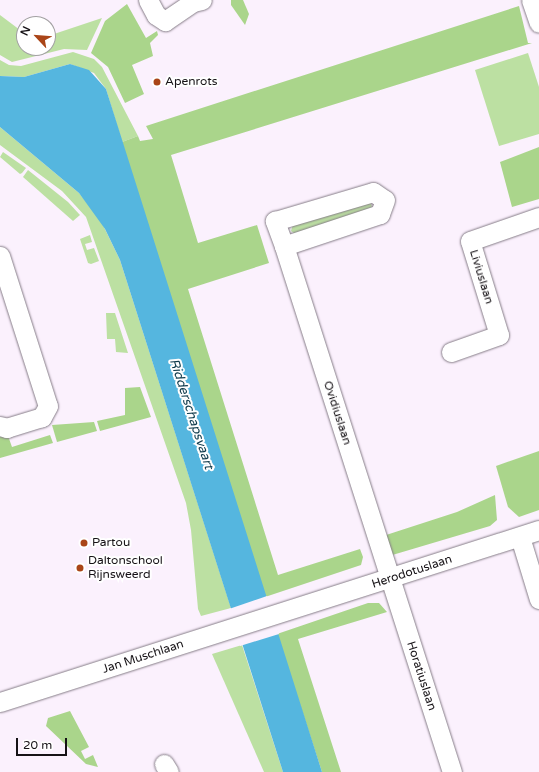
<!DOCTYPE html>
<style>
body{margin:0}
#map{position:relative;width:539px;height:772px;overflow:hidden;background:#fbf1fd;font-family:"Varela Round",sans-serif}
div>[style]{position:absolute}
.green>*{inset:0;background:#bce0a2}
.forest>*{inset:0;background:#aad58b}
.water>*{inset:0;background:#55b6df}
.pier>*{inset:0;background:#fbf1fd}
.roads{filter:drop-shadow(0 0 1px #867d88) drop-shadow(0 0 1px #867d88)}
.minor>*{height:19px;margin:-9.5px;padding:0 9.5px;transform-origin:9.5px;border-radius:9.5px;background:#fff}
.dots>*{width:11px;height:11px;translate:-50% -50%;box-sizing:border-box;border:2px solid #fff;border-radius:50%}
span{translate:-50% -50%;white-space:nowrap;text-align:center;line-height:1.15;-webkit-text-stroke:4px #fff;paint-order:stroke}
.poi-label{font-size:12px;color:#161216}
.left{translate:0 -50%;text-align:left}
.street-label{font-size:12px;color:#161216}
.water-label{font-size:13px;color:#0e3a4b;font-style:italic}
.north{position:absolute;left:16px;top:16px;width:40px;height:40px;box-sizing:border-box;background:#fff;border:1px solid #a2a0a2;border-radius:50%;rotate:296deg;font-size:11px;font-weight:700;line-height:16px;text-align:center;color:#161216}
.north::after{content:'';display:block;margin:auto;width:14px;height:18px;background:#aa4518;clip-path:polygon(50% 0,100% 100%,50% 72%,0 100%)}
.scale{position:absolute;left:16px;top:738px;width:51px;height:18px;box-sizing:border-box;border:2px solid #161216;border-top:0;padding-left:5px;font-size:12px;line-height:14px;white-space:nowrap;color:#161216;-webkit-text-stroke:3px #fff;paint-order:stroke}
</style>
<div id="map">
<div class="green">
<div style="clip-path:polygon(0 15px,24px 33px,24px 48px,48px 48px,48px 36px,102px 18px,87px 50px,64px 49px,12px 62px,0 55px)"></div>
<div style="clip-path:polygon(73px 52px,94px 59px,102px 67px,138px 136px,122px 142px,106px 89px,94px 73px,70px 64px,24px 77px,0 76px,0 60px,9px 65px,21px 66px)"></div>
<div style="clip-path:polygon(528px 53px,539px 87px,539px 134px,499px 146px,475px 70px)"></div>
<div style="clip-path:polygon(0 127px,79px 193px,100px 219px,120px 260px,231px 608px,201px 616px,198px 609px,191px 530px,186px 503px,86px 217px,62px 191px,0 145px)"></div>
<div style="clip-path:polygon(3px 152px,26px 168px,22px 173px,20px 174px,0 157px)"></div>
<div style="clip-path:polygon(28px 170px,68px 202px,80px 215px,73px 221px,23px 177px)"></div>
<div style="clip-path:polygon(371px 202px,372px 208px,295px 234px,291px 231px,293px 224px)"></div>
<div style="clip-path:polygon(90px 235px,92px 242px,85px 244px,87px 250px,94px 248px,99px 261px,91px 264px,88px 263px,80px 239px)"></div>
<div style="clip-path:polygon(106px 313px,115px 313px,128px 353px,116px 352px,115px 339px,107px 339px)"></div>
<div style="clip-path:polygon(242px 645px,283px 772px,264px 772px,212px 654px)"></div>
</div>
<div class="forest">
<div style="clip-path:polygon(231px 0,243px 0,249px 14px,245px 25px,231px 5px)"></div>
<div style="clip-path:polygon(127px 4px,146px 38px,157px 31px,158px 35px,150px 43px,153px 56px,132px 65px,144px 94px,125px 103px,108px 67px,91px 53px,105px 21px)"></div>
<div style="clip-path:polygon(519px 6px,528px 43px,532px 43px,171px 155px,198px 243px,257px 225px,269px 263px,188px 289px,278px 575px,360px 549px,363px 557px,361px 565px,265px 597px,122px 142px,138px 136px,140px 141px,153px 139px,146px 126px)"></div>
<div style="clip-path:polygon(539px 147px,539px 199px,512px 207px,500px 162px)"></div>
<div style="clip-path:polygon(140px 387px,151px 417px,100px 431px,97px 421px,125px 415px,125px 388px)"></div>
<div style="clip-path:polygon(94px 422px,97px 431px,57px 442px,52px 425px)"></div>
<div style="clip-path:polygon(0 431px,7px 433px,12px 447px,50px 435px,53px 443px,0 458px)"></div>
<div style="clip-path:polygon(539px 451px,539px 510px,519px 517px,508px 507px,496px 466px)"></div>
<div style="clip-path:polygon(495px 495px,497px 520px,490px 526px,389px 556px,383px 536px,457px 512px)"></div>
<div style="clip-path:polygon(368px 603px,379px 603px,387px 612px,298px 639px,341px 772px,322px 772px,277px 634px)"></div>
<div style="clip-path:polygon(70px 711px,89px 747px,81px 751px,85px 759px,93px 755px,98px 767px,86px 764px,46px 726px,48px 718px)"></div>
</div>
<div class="water">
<div style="clip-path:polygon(70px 64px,89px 70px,106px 89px,322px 772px,283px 772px,120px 260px,105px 229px,79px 193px,0 127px,0 76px,24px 77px)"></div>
</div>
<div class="pier">
<div style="clip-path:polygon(267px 596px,279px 634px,240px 646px,229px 609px)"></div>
</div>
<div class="roads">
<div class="minor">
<div style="left:148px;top:0;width:17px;rotate:62deg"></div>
<div style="left:156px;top:15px;width:11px;rotate:34deg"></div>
<div style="left:165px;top:21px;width:34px;rotate:-34deg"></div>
<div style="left:193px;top:2px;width:9px;rotate:-13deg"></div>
<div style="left:531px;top:0;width:24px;rotate:71deg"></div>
<div style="left:284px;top:246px;width:27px;rotate:-110deg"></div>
<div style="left:275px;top:221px;width:102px;rotate:-16.5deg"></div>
<div style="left:373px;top:192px;width:14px;rotate:34deg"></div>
<div style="left:385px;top:200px;width:15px;rotate:110deg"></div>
<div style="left:380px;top:214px;width:101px;rotate:161.6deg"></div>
<div style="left:284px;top:246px;width:552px;rotate:72.29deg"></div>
<div style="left:0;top:256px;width:157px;rotate:72.3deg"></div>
<div style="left:48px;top:406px;width:13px;rotate:119deg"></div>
<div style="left:42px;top:417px;width:37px;rotate:163deg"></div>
<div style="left:7px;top:428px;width:7px;rotate:-164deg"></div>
<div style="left:451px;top:352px;width:51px;rotate:-19.5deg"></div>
<div style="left:499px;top:335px;width:98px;rotate:-107.1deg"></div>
<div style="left:470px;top:241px;width:73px;rotate:-19.2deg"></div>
<div style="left:520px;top:537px;width:65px;rotate:73deg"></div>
<div style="left:0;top:702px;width:566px;rotate:-17.7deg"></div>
<div style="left:164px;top:764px;width:9px;rotate:58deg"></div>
</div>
</div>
<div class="dots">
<div style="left:157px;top:82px;background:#aa4518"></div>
<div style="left:84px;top:543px;background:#aa4518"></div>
<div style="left:80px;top:568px;background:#aa4518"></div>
</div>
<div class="poi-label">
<span class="left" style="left:165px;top:82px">Apenrots</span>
<span class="left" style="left:92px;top:543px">Partou</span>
<span class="left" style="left:88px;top:568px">Daltonschool<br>Rijnsweerd</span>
</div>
<div class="street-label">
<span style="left:481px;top:277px;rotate:73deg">Liviuslaan</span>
<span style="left:337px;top:413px;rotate:72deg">Ovidiuslaan</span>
<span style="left:412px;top:572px;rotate:-18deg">Herodotuslaan</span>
<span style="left:143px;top:657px;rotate:-18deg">Jan Muschlaan</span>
<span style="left:421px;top:676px;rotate:72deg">Horatiuslaan</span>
</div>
<div class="water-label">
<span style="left:191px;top:414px;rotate:72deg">Ridderschapsvaart</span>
</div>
<div class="north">N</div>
<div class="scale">20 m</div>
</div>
